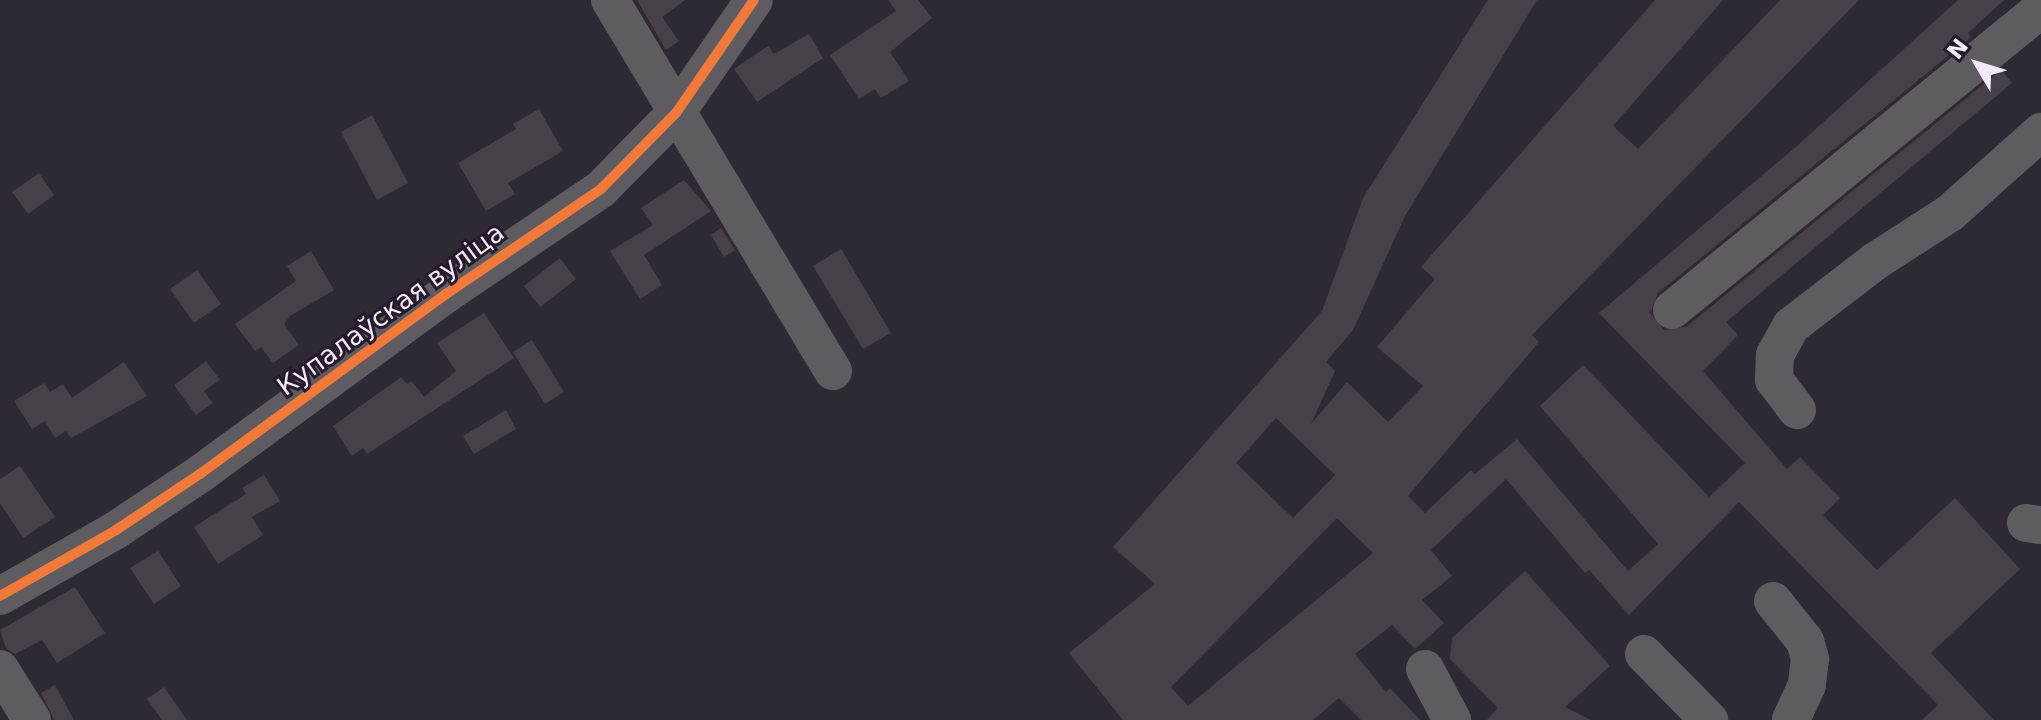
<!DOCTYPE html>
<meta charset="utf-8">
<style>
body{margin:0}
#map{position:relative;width:2041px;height:720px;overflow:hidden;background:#2f2933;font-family:"DejaVu Sans",sans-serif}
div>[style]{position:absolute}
.building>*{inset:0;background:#474048}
.minor>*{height:38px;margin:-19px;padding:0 19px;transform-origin:19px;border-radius:19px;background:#5e5c61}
.cycleway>*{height:10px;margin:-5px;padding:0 5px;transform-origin:5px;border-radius:5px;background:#f17a3a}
span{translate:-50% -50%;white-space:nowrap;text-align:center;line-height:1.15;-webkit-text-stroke:6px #261b2d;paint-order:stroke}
.street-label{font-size:26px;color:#f2ebf7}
.north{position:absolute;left:1937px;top:24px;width:80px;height:80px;-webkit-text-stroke:6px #261b2d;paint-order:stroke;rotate:308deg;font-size:22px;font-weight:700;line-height:32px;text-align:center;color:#f2ebf7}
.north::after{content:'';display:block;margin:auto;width:28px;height:36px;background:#f2ebf7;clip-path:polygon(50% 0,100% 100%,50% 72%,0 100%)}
</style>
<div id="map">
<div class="building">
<div style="clip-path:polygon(637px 0,685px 0,662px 17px,679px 41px,666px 50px)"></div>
<div style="clip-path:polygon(888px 0,918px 0,932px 18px,890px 52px,909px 81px,881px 98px,875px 89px,859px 99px,830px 55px,896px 11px)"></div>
<div style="clip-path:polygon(evenodd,1488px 0,1537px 0,1405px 216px,1353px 330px,1326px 362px,1335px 371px,1311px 424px,1347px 382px,1388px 422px,1423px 386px,1377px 347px,1435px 279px,1421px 267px,1655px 0,1723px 0,1613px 126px,1638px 149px,1780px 0,1859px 0,1532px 335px,1539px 342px,1408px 496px,1425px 513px,1471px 470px,1475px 474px,1517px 439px,1628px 571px,1658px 544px,1540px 406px,1583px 365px,1709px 497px,1745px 463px,1599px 313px,1797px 146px,1958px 0,2004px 0,1968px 33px,1971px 37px,1658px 293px,1650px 313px,1664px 330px,1686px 327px,2001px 70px,2012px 83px,1726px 322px,1738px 335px,1703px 371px,1787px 469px,1800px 457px,1840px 498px,1823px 515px,1877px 570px,1955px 498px,2020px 569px,1931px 653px,1994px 720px,1922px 720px,1938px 705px,1739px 502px,1629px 615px,1589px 570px,1585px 573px,1506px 479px,1431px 550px,1452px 576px,1422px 600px,1444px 623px,1415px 649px,1392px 625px,1355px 654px,1386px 692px,1390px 688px,1420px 720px,1361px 720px,1339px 698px,1313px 720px,1123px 720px,1069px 653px,1155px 584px,1113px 547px,1322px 311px,1363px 198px,1488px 0,1276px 418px,1335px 475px,1293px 518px,1236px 463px,1276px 418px,1488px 0,1337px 518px,1373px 553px,1188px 706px,1171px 687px,1337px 518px)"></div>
<div style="clip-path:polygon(809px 34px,823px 58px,757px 102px,734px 69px,768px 46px,774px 54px)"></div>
<div style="clip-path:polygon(539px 109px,563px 151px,508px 183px,515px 194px,486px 211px,458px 163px,516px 129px,513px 124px)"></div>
<div style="clip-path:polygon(372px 115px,408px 183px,377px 200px,341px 132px)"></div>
<div style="clip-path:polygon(39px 173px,54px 195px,28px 214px,12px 192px)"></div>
<div style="clip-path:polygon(684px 180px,711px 211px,644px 255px,662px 285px,640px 299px,610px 251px,653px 225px,641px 208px)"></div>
<div style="clip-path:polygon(721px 228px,735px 250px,724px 257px,711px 235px)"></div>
<div style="clip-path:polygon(841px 249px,891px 333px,863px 349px,813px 266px)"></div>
<div style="clip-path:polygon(311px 251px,334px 290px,290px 316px,284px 324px,299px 345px,273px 363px,261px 347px,255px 351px,235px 324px,296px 281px,287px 266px)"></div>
<div style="clip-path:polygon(560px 258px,576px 279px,540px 307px,524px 286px)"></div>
<div style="clip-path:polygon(197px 270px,221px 304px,194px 323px,170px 289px)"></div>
<div style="clip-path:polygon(484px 313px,514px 358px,367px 454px,363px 448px,352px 456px,333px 426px,401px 377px,407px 384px,412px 381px,424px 397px,456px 371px,437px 343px)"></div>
<div style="clip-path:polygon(532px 340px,564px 392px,545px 404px,513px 352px)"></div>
<div style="clip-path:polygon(206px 361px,220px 380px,204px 391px,213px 403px,196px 415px,174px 385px)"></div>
<div style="clip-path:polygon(124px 362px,147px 396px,71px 438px,66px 431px,55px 438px,45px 421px,32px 429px,14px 401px,44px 383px,50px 392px,63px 384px,72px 398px)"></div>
<div style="clip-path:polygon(506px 410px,516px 429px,474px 454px,463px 436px)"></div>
<div style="clip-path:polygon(20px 466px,55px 517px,23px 538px,0 503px,0 479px)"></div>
<div style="clip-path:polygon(264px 475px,280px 501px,252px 517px,263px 535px,218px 564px,194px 527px,246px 494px,242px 488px)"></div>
<div style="clip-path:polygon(158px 551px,181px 586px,154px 604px,130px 568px)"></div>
<div style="clip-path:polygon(1525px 571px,1610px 666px,1565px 707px,1591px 720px,1487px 720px,1498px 708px,1450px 659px,1452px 638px)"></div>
<div style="clip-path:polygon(75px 587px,105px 633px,57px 663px,42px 640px,15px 654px,6px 648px,0 630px)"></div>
<div style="clip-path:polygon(55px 685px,74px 720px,54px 720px,41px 693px)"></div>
<div style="clip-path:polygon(164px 687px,187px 720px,162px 720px,147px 699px)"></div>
</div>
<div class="minor">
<div style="left:610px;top:0;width:433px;rotate:59deg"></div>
<div style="left:1672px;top:310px;width:476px;rotate:-39.2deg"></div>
<div style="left:1797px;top:410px;width:38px;rotate:-127deg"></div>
<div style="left:1774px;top:380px;width:25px;rotate:-88deg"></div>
<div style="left:1775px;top:355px;width:33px;rotate:-61deg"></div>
<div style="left:1791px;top:326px;width:105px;rotate:-37.6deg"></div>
<div style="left:1874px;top:262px;width:90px;rotate:-32.8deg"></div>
<div style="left:1950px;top:213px;width:122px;rotate:-41.7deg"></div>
<div style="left:2026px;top:523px;width:15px;rotate:8deg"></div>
<div style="left:0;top:596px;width:133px;rotate:-29.6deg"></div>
<div style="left:116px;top:530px;width:101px;rotate:-33.7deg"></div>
<div style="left:200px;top:474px;width:305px;rotate:-36.2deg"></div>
<div style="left:446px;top:294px;width:187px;rotate:-34.1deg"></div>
<div style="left:601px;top:189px;width:107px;rotate:-45.4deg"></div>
<div style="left:676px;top:113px;width:137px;rotate:-55.4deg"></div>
<div style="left:1773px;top:601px;width:51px;rotate:51.3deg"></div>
<div style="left:1805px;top:641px;width:19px;rotate:74deg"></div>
<div style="left:1810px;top:659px;width:26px;rotate:97deg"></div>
<div style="left:1807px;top:685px;width:38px;rotate:115deg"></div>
<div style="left:1644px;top:654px;width:93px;rotate:45.4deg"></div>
<div style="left:0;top:669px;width:60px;rotate:57.9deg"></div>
<div style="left:1425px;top:669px;width:58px;rotate:62.1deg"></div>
</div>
<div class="cycleway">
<div style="left:0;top:596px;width:133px;rotate:-29.6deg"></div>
<div style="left:116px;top:530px;width:101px;rotate:-33.7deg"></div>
<div style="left:200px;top:474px;width:305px;rotate:-36.2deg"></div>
<div style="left:446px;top:294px;width:187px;rotate:-34.1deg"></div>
<div style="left:601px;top:189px;width:107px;rotate:-45.4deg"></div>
<div style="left:676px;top:113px;width:137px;rotate:-55.4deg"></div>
</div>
<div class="street-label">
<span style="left:391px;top:310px;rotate:-36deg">Купалаўская вуліца</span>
</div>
<div class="north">N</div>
</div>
